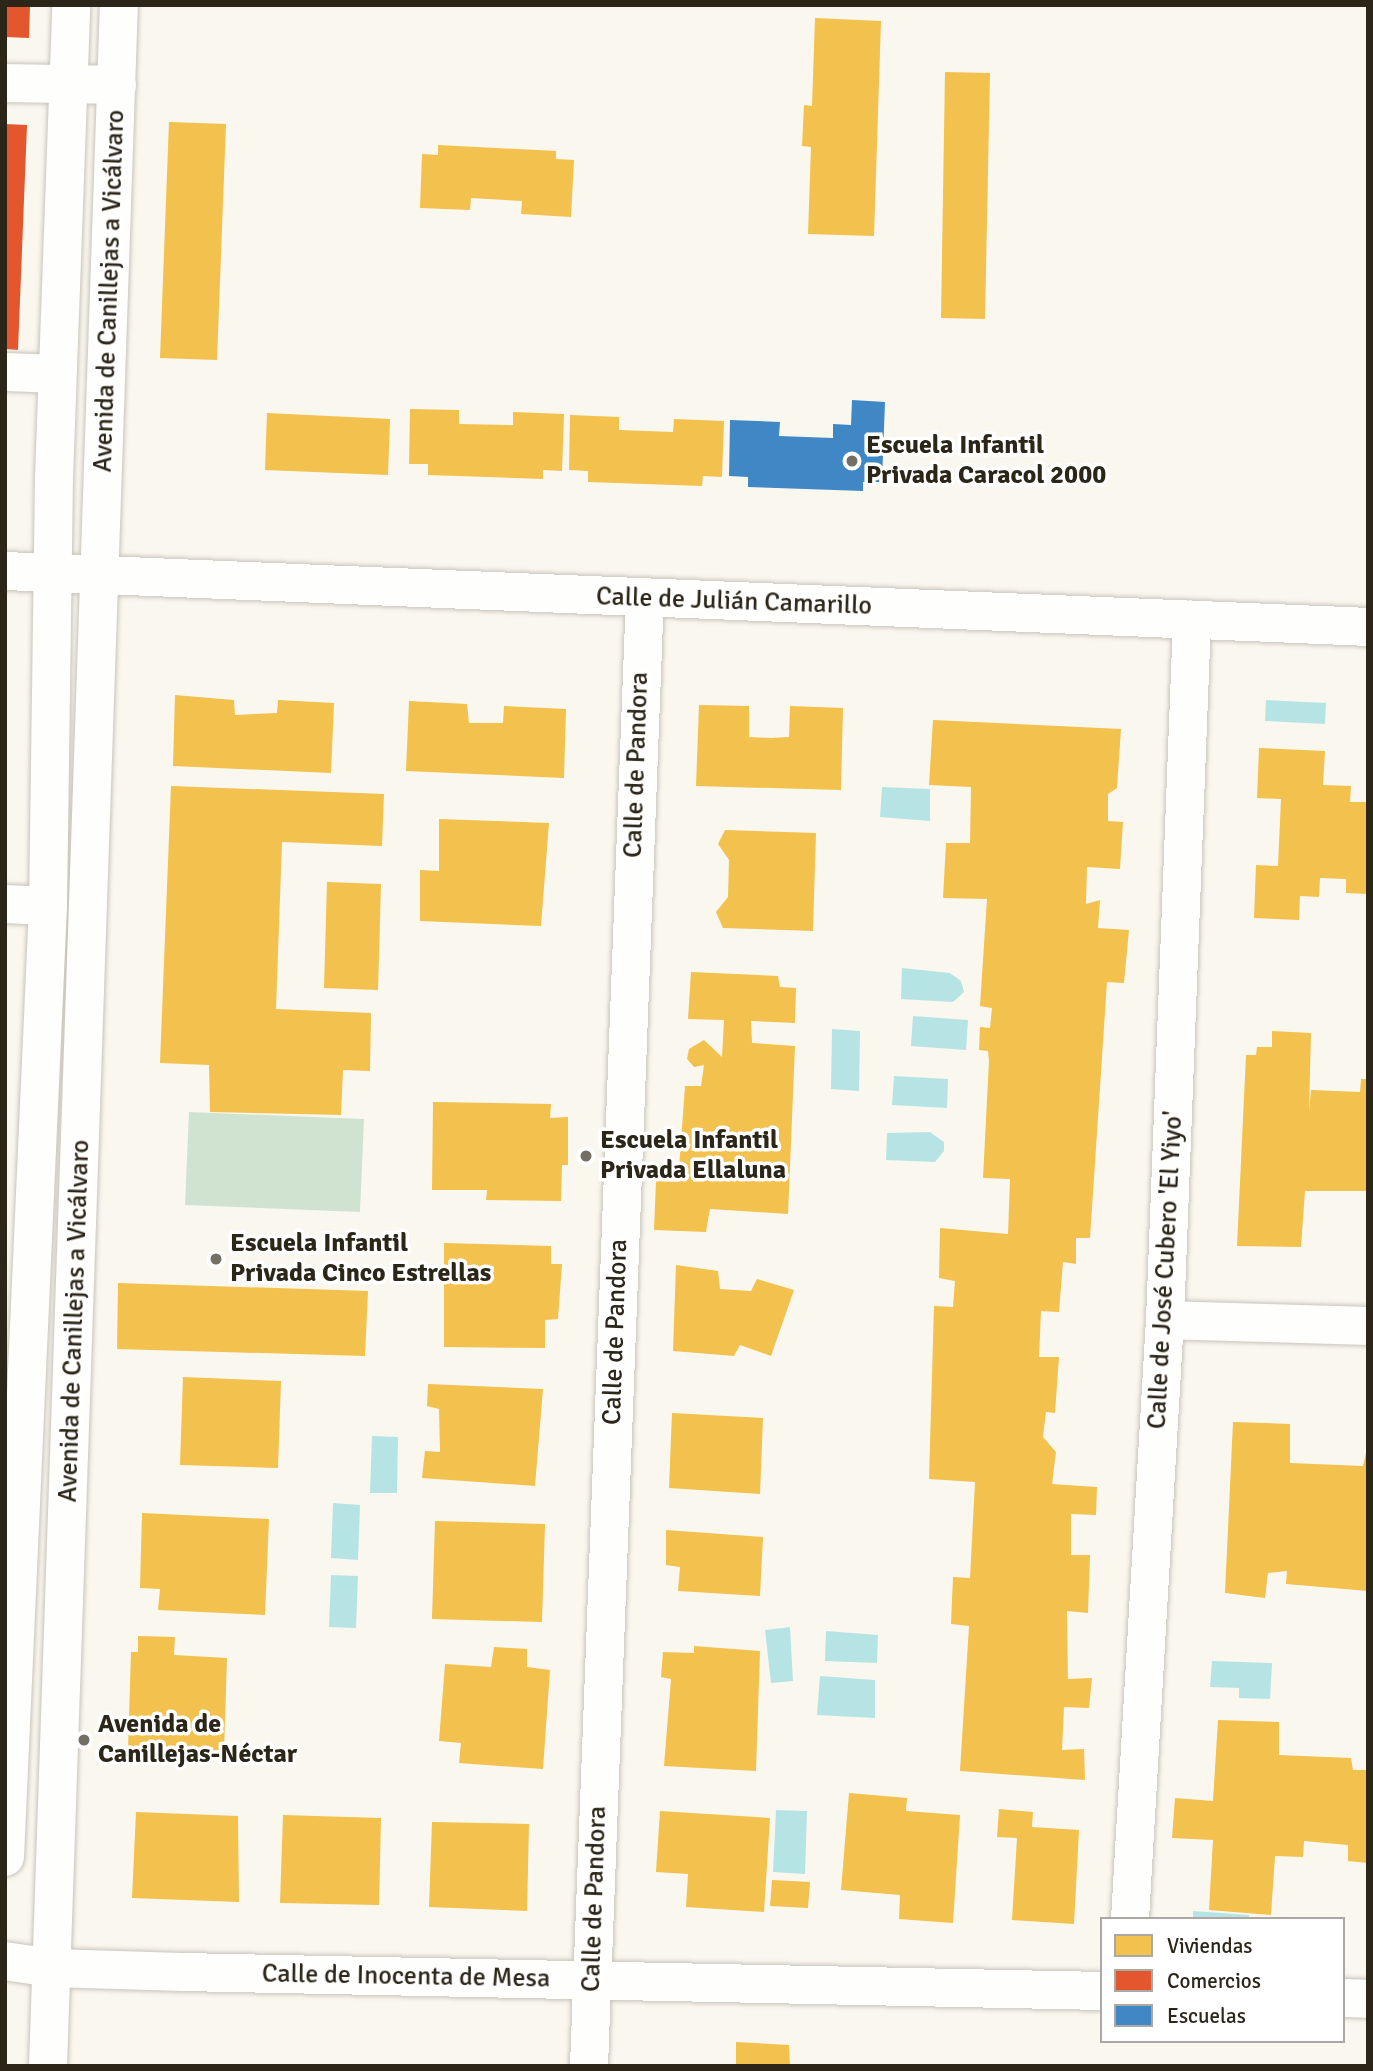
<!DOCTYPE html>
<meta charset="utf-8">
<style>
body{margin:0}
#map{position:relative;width:1373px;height:2071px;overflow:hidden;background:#faf7ef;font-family:Signika,sans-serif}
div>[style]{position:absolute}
.green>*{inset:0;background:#d0e3d1}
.water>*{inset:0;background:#b6e4e5}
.homes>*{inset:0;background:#f2c14e}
.shops>*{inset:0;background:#e4572e}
.schools>*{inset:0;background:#3f88c5}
.roads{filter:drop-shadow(0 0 2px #c8c4bb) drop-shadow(0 0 2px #c8c4bb)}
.street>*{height:38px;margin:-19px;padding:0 19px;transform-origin:19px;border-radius:19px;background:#fefefd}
.primary>*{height:38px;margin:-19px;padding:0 19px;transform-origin:19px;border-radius:19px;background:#fefefd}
.dots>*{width:19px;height:19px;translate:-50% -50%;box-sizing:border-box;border:4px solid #fff;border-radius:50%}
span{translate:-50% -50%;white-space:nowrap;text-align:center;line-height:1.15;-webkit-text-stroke:7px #fff;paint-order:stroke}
.street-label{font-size:26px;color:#2c2619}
.poi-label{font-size:26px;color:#2c2619;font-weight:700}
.left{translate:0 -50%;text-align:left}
.frame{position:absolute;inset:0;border:7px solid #2c2619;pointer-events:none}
.legend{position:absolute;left:1100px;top:1917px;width:245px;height:126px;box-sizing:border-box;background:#fff;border:2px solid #aba8a3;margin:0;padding:9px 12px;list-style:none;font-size:21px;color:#2c2619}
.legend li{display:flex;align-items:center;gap:14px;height:35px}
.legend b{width:35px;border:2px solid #aba8a3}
</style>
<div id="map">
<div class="green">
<div style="clip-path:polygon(189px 1112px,364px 1119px,360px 1212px,185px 1205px)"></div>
</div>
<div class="water">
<div style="clip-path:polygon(1266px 700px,1326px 703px,1325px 724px,1265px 721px)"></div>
<div style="clip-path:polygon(882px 787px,930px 789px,930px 821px,880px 817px)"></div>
<div style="clip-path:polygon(902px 968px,950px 973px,961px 981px,964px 992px,953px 1002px,901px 999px)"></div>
<div style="clip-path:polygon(913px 1016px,968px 1020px,966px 1050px,911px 1046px)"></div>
<div style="clip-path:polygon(832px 1029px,860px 1031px,859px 1091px,831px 1089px)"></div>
<div style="clip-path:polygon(894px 1076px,948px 1079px,947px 1108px,892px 1105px)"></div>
<div style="clip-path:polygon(930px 1132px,944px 1142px,944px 1151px,935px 1162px,886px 1160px,887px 1133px)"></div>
<div style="clip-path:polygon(372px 1436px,398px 1437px,397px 1493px,370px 1493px)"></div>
<div style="clip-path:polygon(333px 1503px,360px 1505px,358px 1560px,331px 1558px)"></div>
<div style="clip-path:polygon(331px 1575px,358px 1576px,356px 1628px,329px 1627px)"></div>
<div style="clip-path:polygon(790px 1627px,793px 1681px,771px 1683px,765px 1630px)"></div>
<div style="clip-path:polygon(826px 1631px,878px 1635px,877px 1663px,825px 1661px)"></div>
<div style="clip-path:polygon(1212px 1661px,1272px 1663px,1270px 1699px,1239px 1698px,1239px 1688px,1210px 1687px)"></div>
<div style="clip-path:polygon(820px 1676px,875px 1680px,875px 1718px,817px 1715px)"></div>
<div style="clip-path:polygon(776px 1810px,807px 1811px,805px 1874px,773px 1872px)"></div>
<div style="clip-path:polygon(1193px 1911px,1249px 1915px,1249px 1919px,1193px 1919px)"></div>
</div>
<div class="homes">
<div style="clip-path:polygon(815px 18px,881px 21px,874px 236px,808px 234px,811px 147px,802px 146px,804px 105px,812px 106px)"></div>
<div style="clip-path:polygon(945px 72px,990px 73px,985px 319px,941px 318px)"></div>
<div style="clip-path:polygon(169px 122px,226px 124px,217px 360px,160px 358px)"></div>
<div style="clip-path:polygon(438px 145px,556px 151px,556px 159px,574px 160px,571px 217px,521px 214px,522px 201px,471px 198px,470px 210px,420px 208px,422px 154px,438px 155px)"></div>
<div style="clip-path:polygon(410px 409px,459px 410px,459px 424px,513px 425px,513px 412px,564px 414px,562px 471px,543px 470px,543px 479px,428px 475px,428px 464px,409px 464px)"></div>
<div style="clip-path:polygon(267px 413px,390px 419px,388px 475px,265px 470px)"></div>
<div style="clip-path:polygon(570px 415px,619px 417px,619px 430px,673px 432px,674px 419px,724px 421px,722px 477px,703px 476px,702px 486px,588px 482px,588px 471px,569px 470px)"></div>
<div style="clip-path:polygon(175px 695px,234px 700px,235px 715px,277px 713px,278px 700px,334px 703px,331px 773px,173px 766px)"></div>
<div style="clip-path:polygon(409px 701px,467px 704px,469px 723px,503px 723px,504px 706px,566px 709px,564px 778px,406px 771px)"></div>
<div style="clip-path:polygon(699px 705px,749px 706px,749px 737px,771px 738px,789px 737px,790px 706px,843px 708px,841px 790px,696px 786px)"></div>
<div style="clip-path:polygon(933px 720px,1121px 729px,1117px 788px,1108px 794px,1108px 821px,1123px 822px,1120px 869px,1087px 867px,1086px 904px,1100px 900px,1098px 928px,1129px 930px,1124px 983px,1107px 982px,1090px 1238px,1076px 1238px,1076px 1264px,1063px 1262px,1059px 1312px,1041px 1311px,1040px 1335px,1039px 1357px,1059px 1357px,1055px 1413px,1046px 1412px,1043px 1437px,1056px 1452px,1052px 1484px,1097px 1487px,1096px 1515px,1071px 1514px,1071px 1555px,1090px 1555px,1088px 1613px,1067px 1611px,1068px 1679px,1092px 1678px,1089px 1708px,1064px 1707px,1062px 1750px,1084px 1749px,1085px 1780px,960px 1771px,969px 1626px,951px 1624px,953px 1577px,970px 1578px,975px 1482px,929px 1479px,934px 1306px,953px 1307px,955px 1281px,939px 1278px,940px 1228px,1008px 1234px,1010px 1179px,983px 1178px,989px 1061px,988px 1051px,979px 1050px,980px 1027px,990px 1028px,992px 1008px,980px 1006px,987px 899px,943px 898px,946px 843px,970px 843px,971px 787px,929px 785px)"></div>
<div style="clip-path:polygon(1259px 748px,1325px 751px,1323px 785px,1351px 786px,1350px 802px,1368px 802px,1368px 894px,1346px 893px,1346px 879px,1320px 878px,1319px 897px,1300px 896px,1299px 920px,1254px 918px,1256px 865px,1278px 866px,1281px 799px,1257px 798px)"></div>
<div style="clip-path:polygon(171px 786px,384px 794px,382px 846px,282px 842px,276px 1009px,371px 1013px,370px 1071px,343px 1070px,341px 1115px,210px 1112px,209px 1065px,160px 1063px)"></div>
<div style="clip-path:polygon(439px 819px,549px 823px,541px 926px,420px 921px,420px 870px,439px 871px)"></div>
<div style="clip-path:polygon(725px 830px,816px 833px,813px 931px,723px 928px,716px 912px,728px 897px,729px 860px,718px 844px)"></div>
<div style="clip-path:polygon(327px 882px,381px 884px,378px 990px,324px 988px)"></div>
<div style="clip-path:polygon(691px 972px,778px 976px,780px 987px,796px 988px,795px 1023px,751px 1021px,752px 1043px,795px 1046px,788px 1214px,710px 1209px,706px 1232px,654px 1230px,656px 1181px,678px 1182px,685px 1086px,701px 1086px,704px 1065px,694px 1067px,687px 1059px,689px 1049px,704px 1040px,722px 1057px,724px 1020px,688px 1019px)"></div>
<div style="clip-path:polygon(1272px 1031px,1311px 1033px,1309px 1112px,1311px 1090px,1360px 1092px,1361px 1079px,1368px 1079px,1368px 1191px,1305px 1191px,1301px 1247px,1237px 1246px,1246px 1055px,1256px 1055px,1257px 1047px,1272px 1047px)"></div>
<div style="clip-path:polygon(433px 1102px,551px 1104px,550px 1118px,568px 1117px,568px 1165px,562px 1165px,561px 1201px,486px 1200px,487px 1190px,432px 1190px)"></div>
<div style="clip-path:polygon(444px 1243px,551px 1246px,551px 1264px,562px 1264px,558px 1319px,545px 1320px,545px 1348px,444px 1347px)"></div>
<div style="clip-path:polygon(676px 1265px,718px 1271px,720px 1289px,751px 1291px,757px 1279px,794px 1290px,771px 1356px,740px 1345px,734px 1356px,673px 1351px)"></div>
<div style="clip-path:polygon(118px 1283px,368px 1291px,365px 1356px,117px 1349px)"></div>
<div style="clip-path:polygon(183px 1377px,281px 1381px,278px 1468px,180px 1465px)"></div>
<div style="clip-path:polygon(428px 1384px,543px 1389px,535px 1486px,422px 1478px,425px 1451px,440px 1452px,439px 1409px,427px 1406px)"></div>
<div style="clip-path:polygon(672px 1413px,763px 1418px,760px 1494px,669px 1488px)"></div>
<div style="clip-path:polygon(1233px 1422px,1290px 1424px,1290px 1463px,1363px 1466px,1368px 1444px,1368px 1591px,1286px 1584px,1287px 1571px,1268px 1573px,1265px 1598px,1225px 1593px)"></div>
<div style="clip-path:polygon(142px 1513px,269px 1519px,265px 1615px,158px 1610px,160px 1589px,140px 1588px)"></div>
<div style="clip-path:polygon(435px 1521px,545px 1524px,542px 1622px,432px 1619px)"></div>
<div style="clip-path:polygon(666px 1530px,763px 1537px,760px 1596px,678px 1591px,680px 1567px,666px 1565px)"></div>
<div style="clip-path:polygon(138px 1636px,175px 1637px,174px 1655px,227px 1658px,224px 1753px,128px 1750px,131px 1652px,138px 1652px)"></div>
<div style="clip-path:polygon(694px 1646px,760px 1651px,756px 1771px,664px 1766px,671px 1679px,661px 1677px,663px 1652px,694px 1653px)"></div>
<div style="clip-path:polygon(494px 1647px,527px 1649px,527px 1667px,550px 1670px,543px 1769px,459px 1763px,461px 1743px,439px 1741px,445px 1664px,491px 1667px)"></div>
<div style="clip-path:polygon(1218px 1720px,1279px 1722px,1279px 1755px,1351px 1758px,1353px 1770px,1368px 1770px,1368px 1863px,1348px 1861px,1348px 1845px,1304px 1841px,1303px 1857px,1275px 1856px,1271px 1915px,1209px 1910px,1213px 1840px,1172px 1838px,1175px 1798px,1213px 1801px)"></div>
<div style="clip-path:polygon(849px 1793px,907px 1798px,906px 1811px,960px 1815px,953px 1923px,899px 1919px,900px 1895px,841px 1890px)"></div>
<div style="clip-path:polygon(999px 1809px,1033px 1812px,1032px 1827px,1079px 1830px,1074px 1924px,1012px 1920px,1017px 1838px,997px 1837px)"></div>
<div style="clip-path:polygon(660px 1811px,770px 1818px,764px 1912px,686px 1907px,688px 1874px,656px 1872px)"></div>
<div style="clip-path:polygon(136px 1812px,238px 1816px,239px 1902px,132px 1898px)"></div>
<div style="clip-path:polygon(283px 1815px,381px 1818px,379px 1905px,280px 1903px)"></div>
<div style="clip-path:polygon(432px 1822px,529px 1824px,527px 1911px,429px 1907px)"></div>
<div style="clip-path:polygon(772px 1880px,810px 1882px,808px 1908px,770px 1906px)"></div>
<div style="clip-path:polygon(736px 2042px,789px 2045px,790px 2066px,736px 2066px)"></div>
</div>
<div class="shops">
<div style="clip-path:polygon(5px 5px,30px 5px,29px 38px,5px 37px)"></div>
<div style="clip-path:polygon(5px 124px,27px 125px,18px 350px,5px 349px)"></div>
</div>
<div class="schools">
<div style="clip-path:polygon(852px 400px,885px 402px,882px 482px,863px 482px,863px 491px,748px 487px,748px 477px,729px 476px,730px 420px,780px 422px,779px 436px,833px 438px,833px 424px,851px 425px)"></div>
</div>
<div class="roads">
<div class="street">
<div style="left:5px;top:83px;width:112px;rotate:1deg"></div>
<div style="left:5px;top:372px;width:52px;rotate:2.2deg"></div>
<div style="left:5px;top:571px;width:1364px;rotate:2.35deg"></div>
<div style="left:5px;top:904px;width:43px;rotate:2.7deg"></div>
<div style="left:1165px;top:1320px;width:203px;rotate:1.7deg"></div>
<div style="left:1130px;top:1919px;width:600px;rotate:-86.66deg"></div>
<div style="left:1165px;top:1320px;width:701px;rotate:-87.79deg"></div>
<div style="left:5px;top:1961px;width:48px;rotate:8.5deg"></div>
<div style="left:52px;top:1968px;width:130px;rotate:1.8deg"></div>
<div style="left:182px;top:1972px;width:920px;rotate:1.18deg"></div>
<div style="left:1343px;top:1998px;width:25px;rotate:2deg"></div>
<div style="left:589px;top:2066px;width:1469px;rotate:-87.82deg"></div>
</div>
<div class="primary">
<div style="left:5px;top:1857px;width:952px;rotate:-87.41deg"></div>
<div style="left:48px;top:906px;width:428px;rotate:-89.2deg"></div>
<div style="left:54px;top:478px;width:473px;rotate:-87.9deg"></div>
<div style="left:48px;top:2066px;width:2062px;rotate:-88.03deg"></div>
</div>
</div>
<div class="dots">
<div style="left:852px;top:461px;background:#746f64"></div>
<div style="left:586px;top:1156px;background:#746f64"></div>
<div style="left:216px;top:1259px;background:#746f64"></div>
<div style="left:84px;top:1740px;background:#746f64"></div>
</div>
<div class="street-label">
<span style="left:110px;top:291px;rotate:-88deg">Avenida de Canillejas a Vicálvaro</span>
<span style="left:734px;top:602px;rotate:2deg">Calle de Julián Camarillo</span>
<span style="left:637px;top:765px;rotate:-88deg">Calle de Pandora</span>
<span style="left:1166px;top:1270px;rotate:-87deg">Calle de José Cubero 'El Yiyo'</span>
<span style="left:75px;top:1321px;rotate:-88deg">Avenida de Canillejas a Vicálvaro</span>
<span style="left:616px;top:1332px;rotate:-88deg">Calle de Pandora</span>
<span style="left:595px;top:1899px;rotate:-88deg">Calle de Pandora</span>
<span style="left:406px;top:1977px;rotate:1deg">Calle de Inocenta de Mesa</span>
</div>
<div class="poi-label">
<span class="left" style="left:866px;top:461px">Escuela Infantil<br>Privada Caracol 2000</span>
<span class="left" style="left:600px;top:1156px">Escuela Infantil<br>Privada Ellaluna</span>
<span class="left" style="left:230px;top:1259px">Escuela Infantil<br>Privada Cinco Estrellas</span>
<span class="left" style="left:98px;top:1740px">Avenida de<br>Canillejas-Néctar</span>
</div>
<div class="frame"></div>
<ul class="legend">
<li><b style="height:19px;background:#f2c14e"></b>Viviendas</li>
<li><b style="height:19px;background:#e4572e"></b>Comercios</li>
<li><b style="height:19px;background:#3f88c5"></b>Escuelas</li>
</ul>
</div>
